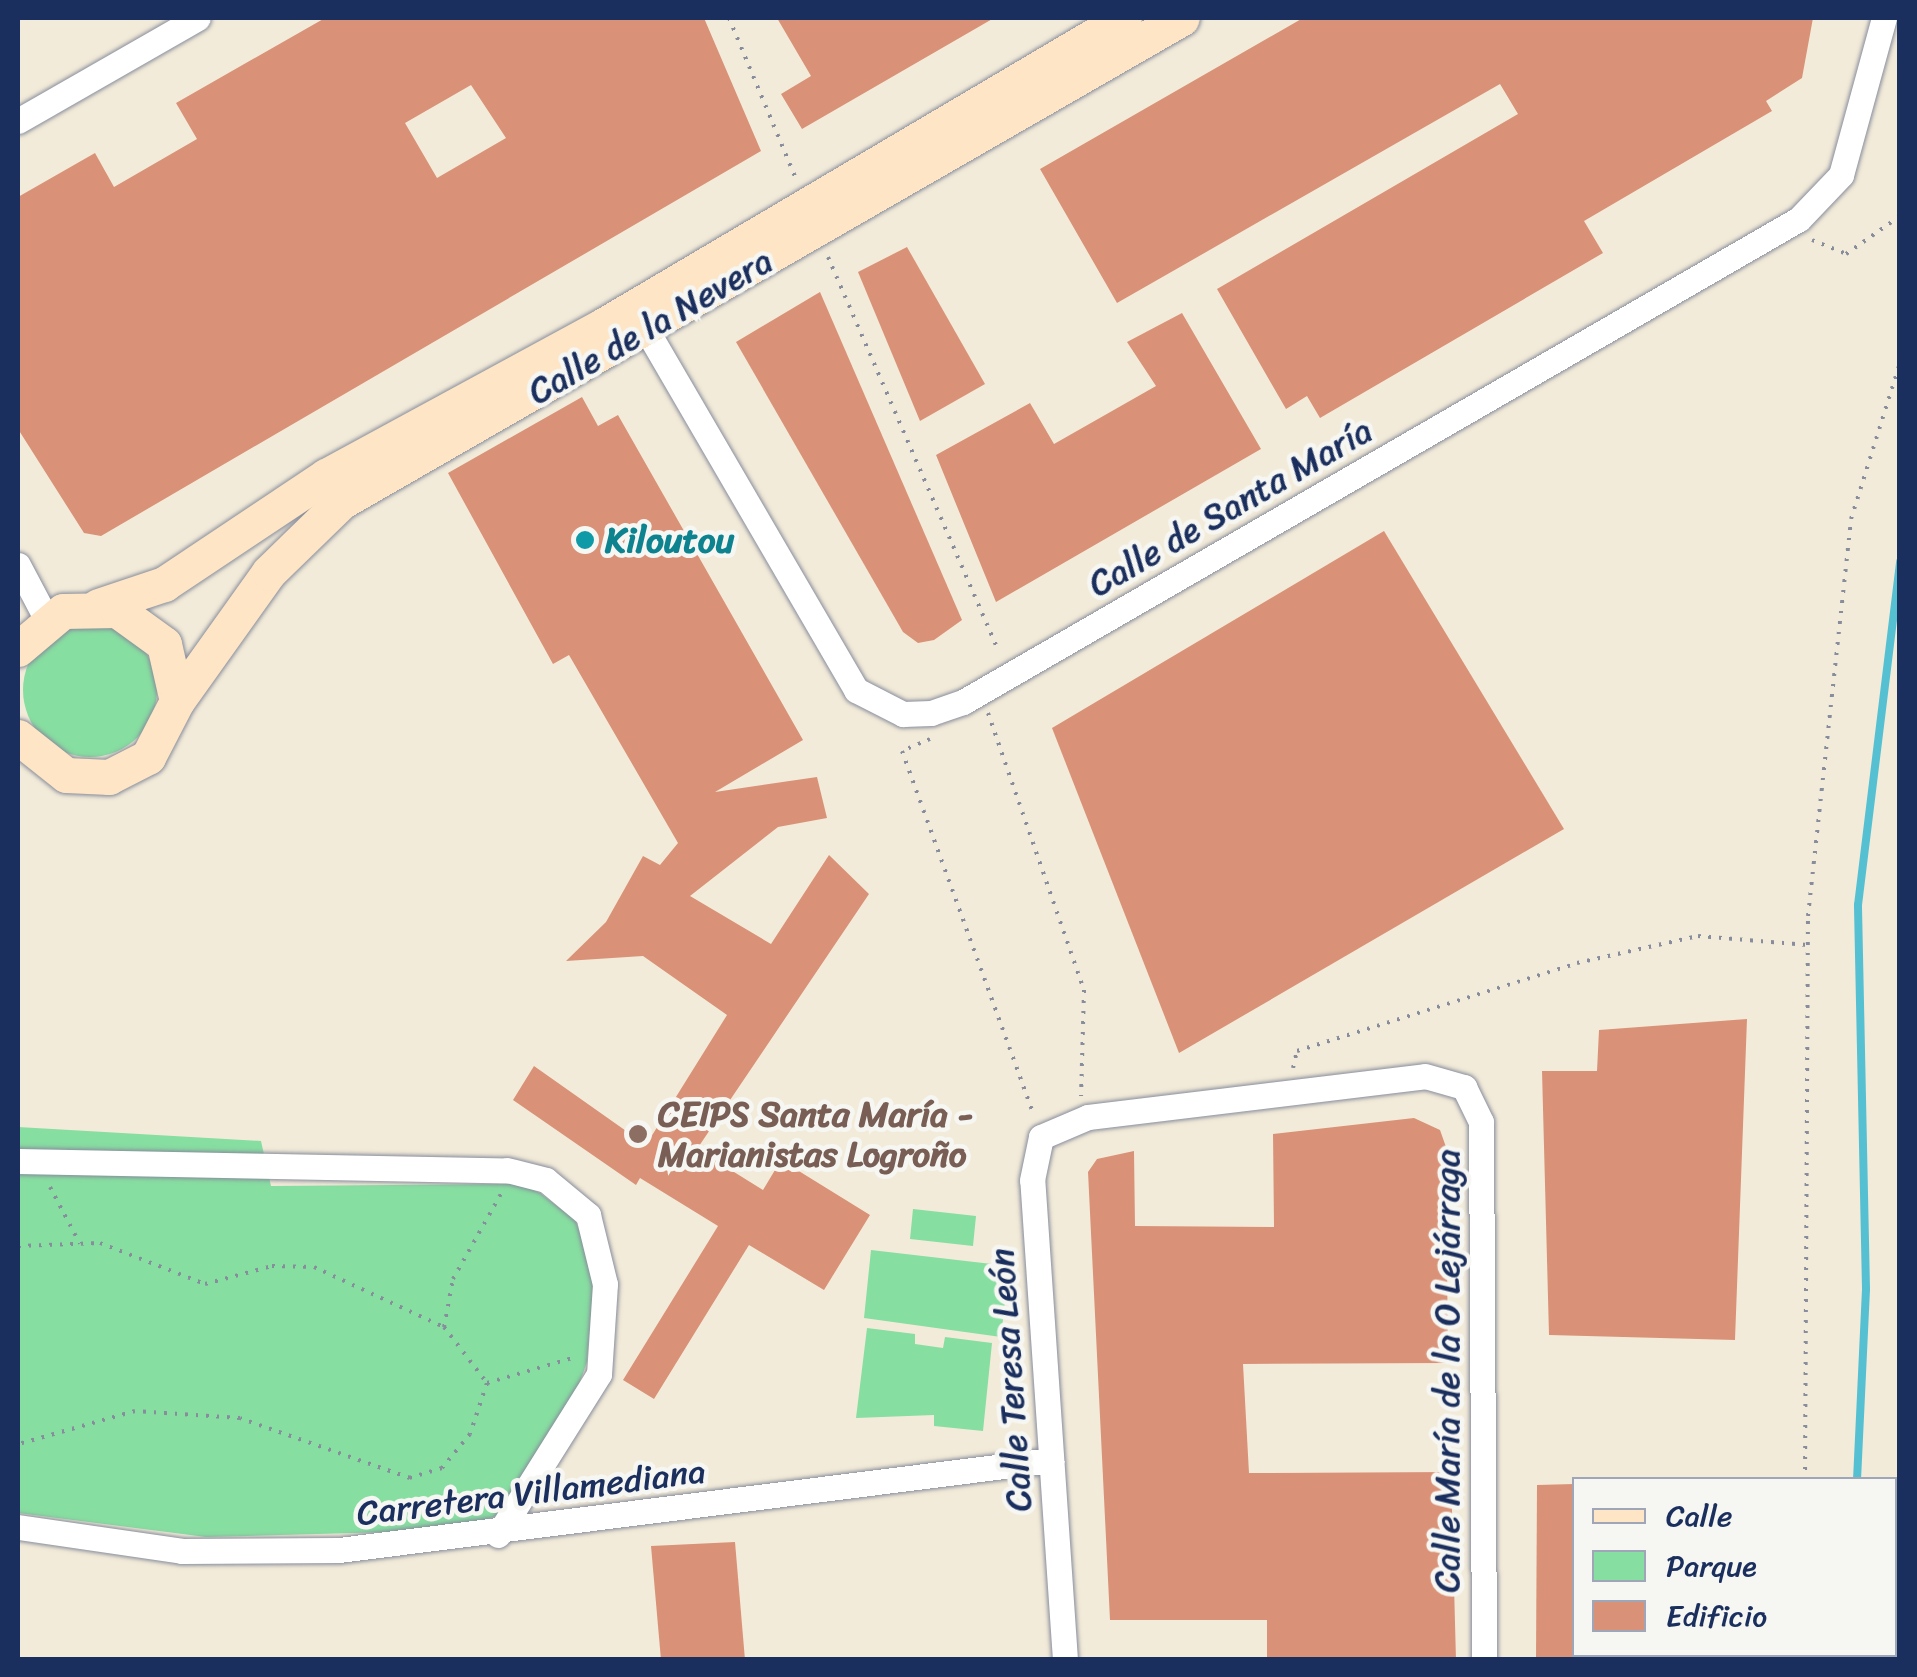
<!DOCTYPE html>
<meta charset="utf-8">
<style>
body{margin:0}
#map{position:relative;width:1917px;height:1677px;overflow:hidden;background:#f3ebd9;font-family:Sriracha,sans-serif}
div>[style]{position:absolute}
.green>*{inset:0;background:#87dea1}
.round{border-radius:50%}
.stream>*{height:8px;margin:-4px;padding:0 4px;transform-origin:4px;border-radius:4px;background:#56c0d3}
.building>*{inset:0;background:#d99277}
.path>*{height:4px;margin-top:-2px;transform-origin:0;background:repeating-linear-gradient(90deg,#878d9c 0 2.5px,transparent 0 10.5px)}
.roads{filter:drop-shadow(0 0 2px #878d9c) drop-shadow(0 0 2px #878d9c)}
.minor>*{height:25px;margin:-12.5px;padding:0 12.5px;transform-origin:12.5px;border-radius:12.5px;background:#fff}
.secondary>*{height:35px;margin:-17.5px;padding:0 17.5px;transform-origin:17.5px;border-radius:17.5px;background:#fde5c5}
.dots>*{width:28px;height:28px;translate:-50% -50%;box-sizing:border-box;border:5px solid #f6f6f2;border-radius:50%}
span{translate:-50% -50%;white-space:nowrap;text-align:center;line-height:1.15;-webkit-text-stroke:9px #f6f6f2;paint-order:stroke}
.street-label{font-size:35px;color:#1b2f5e}
.culture-label{font-size:35px;color:#0d838f;font-weight:700}
.left{translate:0 -50%;text-align:left}
.education-label{font-size:35px;color:#785e54;font-weight:700}
.frame{position:absolute;inset:0;border:20px solid #1b2f5e;pointer-events:none}
.legend{position:absolute;left:1572px;top:1477px;width:325px;height:180px;box-sizing:border-box;background:#f6f6f2;border:2px solid #9ea6b7;margin:0;padding:12px 18px;list-style:none;font-size:30px;color:#1b2f5e}
.legend li{display:flex;align-items:center;gap:20px;height:50px}
.legend b{width:50px;border:2px solid #9ea6b7}
</style>
<div id="map">
<div class="green">
<div class="round" style="left:23px;top:623px;width:134px;height:134px"></div>
<div style="clip-path:polygon(18px 1127px,261px 1141px,271px 1186px,520px 1184px,540px 1193px,575px 1220px,595px 1268px,587px 1362px,571px 1407px,498px 1515px,461px 1530px,206px 1537px,18px 1513px)"></div>
<div style="clip-path:polygon(913px 1209px,976px 1216px,973px 1246px,910px 1239px)"></div>
<div style="clip-path:polygon(871px 1250px,1009px 1266px,1001px 1337px,864px 1318px)"></div>
<div style="clip-path:polygon(867px 1328px,915px 1334px,915px 1344px,943px 1348px,945px 1337px,992px 1343px,983px 1431px,934px 1426px,934px 1415px,856px 1418px)"></div>
</div>
<div class="stream">
<div style="left:1857px;top:1480px;width:191px;rotate:-87.3deg"></div>
<div style="left:1866px;top:1289px;width:384px;rotate:-91.2deg"></div>
<div style="left:1858px;top:905px;width:346px;rotate:-83deg"></div>
<div style="left:1856px;top:1654px;width:6px;rotate:90deg"></div>
</div>
<div class="building">
<div style="clip-path:polygon(evenodd,325px 18px,704px 18px,761px 151px,101px 536px,84px 533px,18px 429px,18px 197px,95px 153px,114px 187px,197px 139px,176px 103px,325px 18px,471px 85px,506px 138px,437px 178px,405px 123px,471px 85px)"></div>
<div style="clip-path:polygon(777px 18px,994px 18px,802px 129px,781px 94px,811px 76px)"></div>
<div style="clip-path:polygon(1303px 18px,1813px 18px,1802px 78px,1766px 101px,1772px 111px,1584px 221px,1603px 253px,1320px 418px,1307px 396px,1286px 409px,1217px 289px,1518px 114px,1500px 84px,1117px 303px,1040px 169px)"></div>
<div style="clip-path:polygon(907px 247px,985px 384px,920px 421px,858px 272px)"></div>
<div style="clip-path:polygon(820px 292px,962px 620px,934px 640px,918px 643px,903px 632px,736px 342px)"></div>
<div style="clip-path:polygon(1182px 313px,1261px 449px,996px 602px,936px 455px,1030px 403px,1054px 444px,1156px 386px,1127px 342px)"></div>
<div style="clip-path:polygon(582px 397px,598px 426px,618px 415px,803px 740px,715px 792px,817px 777px,827px 818px,778px 827px,690px 896px,771px 944px,829px 855px,869px 894px,697px 1149px,763px 1190px,781px 1160px,870px 1215px,824px 1290px,749px 1245px,654px 1399px,623px 1380px,718px 1226px,640px 1178px,636px 1185px,513px 1100px,534px 1066px,646px 1145px,727px 1015px,643px 956px,566px 961px,606px 922px,643px 856px,660px 865px,678px 843px,569px 655px,553px 664px,448px 473px)"></div>
<div style="clip-path:polygon(1384px 531px,1564px 829px,1179px 1053px,1052px 728px)"></div>
<div style="clip-path:polygon(1747px 1019px,1735px 1340px,1549px 1335px,1542px 1071px,1597px 1071px,1599px 1030px)"></div>
<div style="clip-path:polygon(1414px 1118px,1440px 1130px,1446px 1147px,1448px 1363px,1243px 1364px,1249px 1473px,1451px 1472px,1456px 1660px,1267px 1660px,1267px 1620px,1110px 1620px,1088px 1172px,1097px 1159px,1134px 1151px,1135px 1226px,1274px 1227px,1273px 1134px)"></div>
<div style="clip-path:polygon(1574px 1484px,1574px 1660px,1536px 1660px,1537px 1485px)"></div>
<div style="clip-path:polygon(735px 1542px,745px 1660px,661px 1660px,651px 1546px)"></div>
</div>
<div class="path">
<div style="left:729px;top:18px;width:174px;rotate:67.4deg"></div>
<div style="left:1812px;top:240px;width:37px;rotate:22deg"></div>
<div style="left:1846px;top:254px;width:66px;rotate:-35.1deg"></div>
<div style="left:828px;top:257px;width:430px;rotate:66.6deg"></div>
<div style="left:988px;top:713px;width:293px;rotate:70.9deg"></div>
<div style="left:1084px;top:990px;width:106px;rotate:91.6deg"></div>
<div style="left:930px;top:739px;width:30px;rotate:157deg"></div>
<div style="left:902px;top:751px;width:385px;rotate:70.1deg"></div>
<div style="left:1293px;top:1068px;width:17px;rotate:-77deg"></div>
<div style="left:1297px;top:1051px;width:294px;rotate:-17.4deg"></div>
<div style="left:1577px;top:963px;width:124px;rotate:-12.6deg"></div>
<div style="left:1698px;top:936px;width:110px;rotate:4.7deg"></div>
<div style="left:50px;top:1187px;width:64px;rotate:62.2deg"></div>
<div style="left:18px;top:1246px;width:82px;rotate:-2.1deg"></div>
<div style="left:100px;top:1243px;width:113px;rotate:21.3deg"></div>
<div style="left:205px;top:1284px;width:69px;rotate:-15deg"></div>
<div style="left:272px;top:1266px;width:42px;rotate:1.4deg"></div>
<div style="left:314px;top:1267px;width:143px;rotate:24.8deg"></div>
<div style="left:444px;top:1327px;width:71px;rotate:52.5deg"></div>
<div style="left:487px;top:1383px;width:54px;rotate:108.4deg"></div>
<div style="left:470px;top:1434px;width:44px;rotate:129.5deg"></div>
<div style="left:442px;top:1468px;width:34px;rotate:163deg"></div>
<div style="left:410px;top:1478px;width:180px;rotate:-160.6deg"></div>
<div style="left:240px;top:1418px;width:105px;rotate:-176.2deg"></div>
<div style="left:135px;top:1411px;width:122px;rotate:164.2deg"></div>
<div style="left:444px;top:1327px;width:49px;rotate:-79.4deg"></div>
<div style="left:453px;top:1279px;width:100px;rotate:-60.6deg"></div>
<div style="left:487px;top:1383px;width:93px;rotate:-16.3deg"></div>
<div style="left:1805px;top:1480px;width:564px;rotate:-89.7deg"></div>
<div style="left:1808px;top:916px;width:399px;rotate:-83.8deg"></div>
<div style="left:1851px;top:519px;width:164px;rotate:-72.6deg"></div>
<div style="left:1806px;top:1654px;width:6px;rotate:90deg"></div>
</div>
<div class="roads">
<div class="minor">
<div style="left:18px;top:121px;width:207px;rotate:-29.8deg"></div>
<div style="left:646px;top:329px;width:418px;rotate:59.8deg"></div>
<div style="left:856px;top:690px;width:53px;rotate:27.1deg"></div>
<div style="left:903px;top:714px;width:28px;rotate:-2deg"></div>
<div style="left:931px;top:713px;width:34px;rotate:-19deg"></div>
<div style="left:963px;top:702px;width:965px;rotate:-30.02deg"></div>
<div style="left:1799px;top:219px;width:61px;rotate:-46.3deg"></div>
<div style="left:1841px;top:175px;width:163px;rotate:-74.7deg"></div>
<div style="left:18px;top:565px;width:60px;rotate:62.2deg"></div>
<div style="left:18px;top:1161px;width:489px;rotate:1.1deg"></div>
<div style="left:507px;top:1170px;width:40px;rotate:14.4deg"></div>
<div style="left:546px;top:1180px;width:55px;rotate:39.8deg"></div>
<div style="left:588px;top:1215px;width:71px;rotate:76.2deg"></div>
<div style="left:605px;top:1284px;width:90px;rotate:93.8deg"></div>
<div style="left:599px;top:1374px;width:190px;rotate:122.1deg"></div>
<div style="left:18px;top:1527px;width:166px;rotate:8.3deg"></div>
<div style="left:182px;top:1551px;width:157px;rotate:-0.4deg"></div>
<div style="left:339px;top:1550px;width:718px;rotate:-7.2deg"></div>
<div style="left:1065px;top:1660px;width:481px;rotate:-93.9deg"></div>
<div style="left:1032px;top:1180px;width:44px;rotate:-78.2deg"></div>
<div style="left:1041px;top:1137px;width:51px;rotate:-23.1deg"></div>
<div style="left:1088px;top:1117px;width:339px;rotate:-6.9deg"></div>
<div style="left:1425px;top:1076px;width:41px;rotate:15.8deg"></div>
<div style="left:1464px;top:1087px;width:39px;rotate:64deg"></div>
<div style="left:1481px;top:1122px;width:538px;rotate:89.68deg"></div>
</div>
<div class="secondary">
<div style="left:98px;top:606px;width:70px;rotate:-18.4deg"></div>
<div style="left:164px;top:584px;width:195px;rotate:-33.7deg"></div>
<div style="left:326px;top:476px;width:316px;rotate:-28.5deg"></div>
<div style="left:604px;top:325px;width:604px;rotate:-30.56deg"></div>
<div style="left:18px;top:649px;width:59px;rotate:-40.2deg"></div>
<div style="left:63px;top:611px;width:54px;rotate:-1.1deg"></div>
<div style="left:117px;top:610px;width:58px;rotate:35.9deg"></div>
<div style="left:164px;top:644px;width:58px;rotate:77.2deg"></div>
<div style="left:177px;top:701px;width:63px;rotate:117.4deg"></div>
<div style="left:148px;top:757px;width:44px;rotate:152.9deg"></div>
<div style="left:109px;top:777px;width:43px;rotate:-177.3deg"></div>
<div style="left:66px;top:775px;width:61px;rotate:-141.6deg"></div>
<div style="left:177px;top:701px;width:158px;rotate:-54.5deg"></div>
<div style="left:269px;top:572px;width:100px;rotate:-44.2deg"></div>
<div style="left:341px;top:502px;width:970px;rotate:-29.92deg"></div>
</div>
</div>
<div class="dots">
<div style="left:585px;top:540px;background:#0f9aa8"></div>
<div style="left:638px;top:1134px;background:#8d6e63"></div>
</div>
<div class="street-label">
<span style="left:650px;top:326px;rotate:-30deg">Calle de la Nevera</span>
<span style="left:1230px;top:507px;rotate:-30deg">Calle de Santa María</span>
<span style="left:1447px;top:1371px;rotate:-90deg">Calle María de la O Lejárraga</span>
<span style="left:1010px;top:1380px;rotate:-94deg">Calle Teresa León</span>
<span style="left:531px;top:1492px;rotate:-7deg">Carretera Villamediana</span>
</div>
<div class="culture-label">
<span class="left" style="left:605px;top:540px">Kiloutou</span>
</div>
<div class="education-label">
<span class="left" style="left:658px;top:1134px">CEIPS Santa María -<br>Marianistas Logroño</span>
</div>
<div class="frame"></div>
<ul class="legend">
<li><b style="height:12px;background:#fde5c5"></b>Calle</li>
<li><b style="height:28px;background:#87dea1"></b>Parque</li>
<li><b style="height:28px;background:#d99277"></b>Edificio</li>
</ul>
</div>
